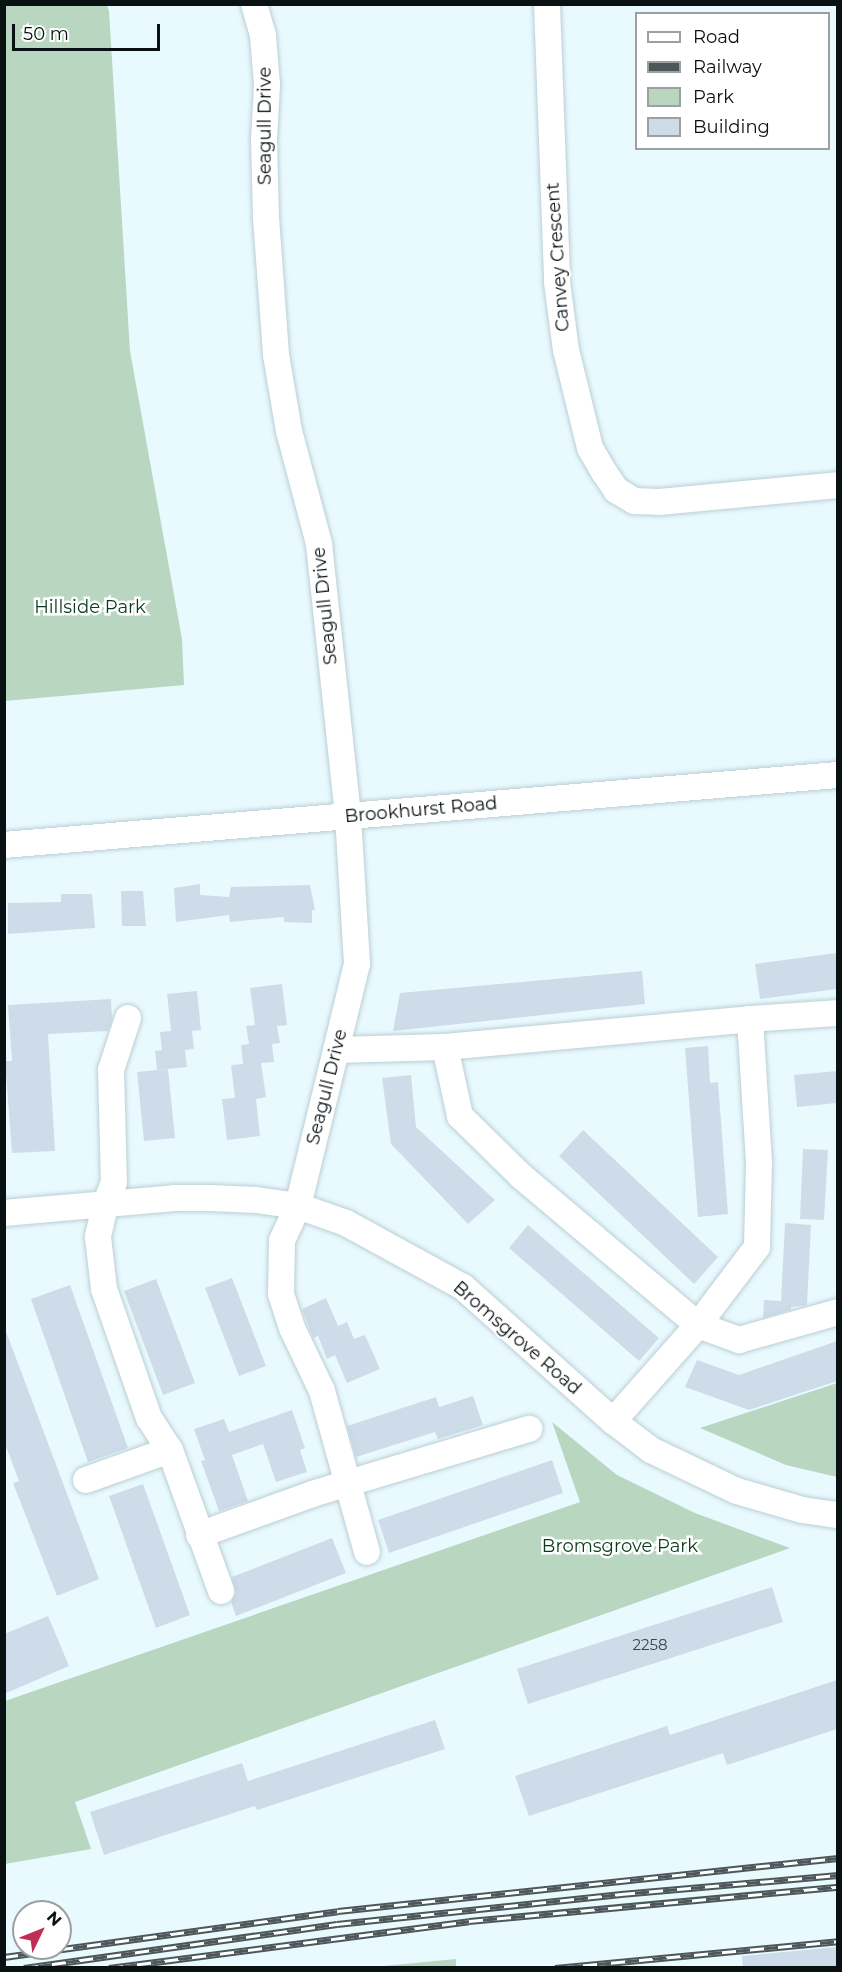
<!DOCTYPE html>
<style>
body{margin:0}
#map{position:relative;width:842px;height:1972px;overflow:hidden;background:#e9faff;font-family:Montserrat,sans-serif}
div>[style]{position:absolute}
.green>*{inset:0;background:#b9d6c1}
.building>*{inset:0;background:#cedce9}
.roads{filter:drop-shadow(0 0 2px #bacfd4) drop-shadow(0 0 2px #bacfd4)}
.minor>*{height:26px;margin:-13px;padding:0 13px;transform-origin:13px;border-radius:13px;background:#fff}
.rail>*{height:7px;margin-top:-3.5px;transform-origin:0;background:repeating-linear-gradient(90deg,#fff 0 14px,#4d575a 0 28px);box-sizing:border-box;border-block:2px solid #4d575a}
span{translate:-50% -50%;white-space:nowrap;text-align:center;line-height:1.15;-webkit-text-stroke:5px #fff;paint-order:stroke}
.number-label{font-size:15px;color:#3b4448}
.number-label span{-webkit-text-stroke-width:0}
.street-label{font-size:18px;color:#0a1113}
.park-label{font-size:18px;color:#0a3b20}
.frame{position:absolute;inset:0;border:6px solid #0a1113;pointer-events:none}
.legend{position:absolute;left:635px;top:12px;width:195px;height:138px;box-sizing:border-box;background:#fff;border:2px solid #9da0a1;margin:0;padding:8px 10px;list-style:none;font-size:18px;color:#0a1113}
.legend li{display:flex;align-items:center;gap:12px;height:30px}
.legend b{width:30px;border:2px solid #9da0a1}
.north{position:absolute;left:12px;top:1900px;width:60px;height:60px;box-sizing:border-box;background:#fff;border:2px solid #9da0a1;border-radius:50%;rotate:47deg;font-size:16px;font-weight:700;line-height:24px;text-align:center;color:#0a1113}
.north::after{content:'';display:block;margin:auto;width:21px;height:27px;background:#bf2f54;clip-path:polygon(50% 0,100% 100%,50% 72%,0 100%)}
.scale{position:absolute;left:12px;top:24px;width:148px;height:27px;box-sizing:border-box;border:3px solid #0a1113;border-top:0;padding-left:8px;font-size:18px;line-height:21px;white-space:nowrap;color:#0a1113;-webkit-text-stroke:4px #fff;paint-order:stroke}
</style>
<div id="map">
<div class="green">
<div style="clip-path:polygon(5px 4px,107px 5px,109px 11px,130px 351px,182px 639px,184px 685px,5px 701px)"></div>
<div style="clip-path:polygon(837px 1383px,837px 1477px,786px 1465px,700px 1428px)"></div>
<div style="clip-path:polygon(552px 1422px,617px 1475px,695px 1513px,790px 1548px,75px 1802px,91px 1849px,5px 1864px,5px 1701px,580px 1502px)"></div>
<div style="clip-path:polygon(456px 1959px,456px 1967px,373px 1967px)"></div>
</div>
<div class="building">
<div style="clip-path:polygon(200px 884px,200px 895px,229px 897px,231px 887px,310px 885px,315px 910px,312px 910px,312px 923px,284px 922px,284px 917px,230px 922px,229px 915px,176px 922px,174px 888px)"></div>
<div style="clip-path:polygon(121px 891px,143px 891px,146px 926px,122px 926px)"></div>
<div style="clip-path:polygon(61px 894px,92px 894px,95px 928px,8px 934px,8px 903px,61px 902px)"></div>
<div style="clip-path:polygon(837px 953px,837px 989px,760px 999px,755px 964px)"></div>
<div style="clip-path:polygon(642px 971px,645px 1004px,393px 1031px,400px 993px)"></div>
<div style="clip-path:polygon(282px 984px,287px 1025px,277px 1026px,280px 1043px,272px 1044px,274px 1062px,261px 1063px,266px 1097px,256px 1099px,260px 1136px,227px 1140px,222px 1099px,235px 1098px,231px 1065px,243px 1064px,241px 1045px,249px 1044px,246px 1026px,255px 1025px,250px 988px)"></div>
<div style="clip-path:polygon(197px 991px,201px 1030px,192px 1031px,194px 1049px,185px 1050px,187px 1067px,157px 1070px,155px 1051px,162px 1050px,160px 1032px,171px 1031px,167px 994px)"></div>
<div style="clip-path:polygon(111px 999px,112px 1019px,108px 1031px,48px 1034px,55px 1151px,12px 1153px,5px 1061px,12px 1061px,8px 1005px)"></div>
<div style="clip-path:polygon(708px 1046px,710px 1083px,718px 1082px,728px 1214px,698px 1217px,685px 1048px)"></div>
<div style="clip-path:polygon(168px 1069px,175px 1138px,144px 1141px,137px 1072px)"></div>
<div style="clip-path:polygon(837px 1071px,837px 1103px,797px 1107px,794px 1075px)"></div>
<div style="clip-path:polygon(411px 1075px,416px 1127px,495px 1200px,468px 1224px,391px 1144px,382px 1078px)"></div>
<div style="clip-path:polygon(583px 1130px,718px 1257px,694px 1284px,559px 1156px)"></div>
<div style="clip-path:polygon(803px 1149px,828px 1150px,824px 1220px,800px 1219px)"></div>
<div style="clip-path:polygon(785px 1223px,811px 1225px,807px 1305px,791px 1307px,791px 1310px,763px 1318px,764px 1300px,781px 1301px)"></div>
<div style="clip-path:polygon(528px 1225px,659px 1338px,639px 1361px,509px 1248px)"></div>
<div style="clip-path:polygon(232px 1278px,266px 1366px,239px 1376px,205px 1288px)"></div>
<div style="clip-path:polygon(156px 1279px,195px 1383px,163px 1395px,124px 1291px)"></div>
<div style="clip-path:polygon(70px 1285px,128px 1448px,88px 1462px,31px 1299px)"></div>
<div style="clip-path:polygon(326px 1298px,338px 1326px,347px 1322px,354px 1339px,365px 1335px,380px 1369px,347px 1383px,335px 1355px,327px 1359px,318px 1336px,313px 1338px,302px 1309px)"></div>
<div style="clip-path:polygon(4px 1326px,99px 1579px,57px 1596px,13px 1483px,19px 1481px,4px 1441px)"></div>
<div style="clip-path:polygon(837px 1341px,837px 1381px,749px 1410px,685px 1387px,697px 1360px,739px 1375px)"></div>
<div style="clip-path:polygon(473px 1396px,483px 1425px,438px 1439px,435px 1432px,356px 1457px,347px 1426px,436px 1397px,439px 1407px)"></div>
<div style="clip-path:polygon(292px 1410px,305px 1448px,300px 1450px,307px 1472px,276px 1482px,263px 1444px,232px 1455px,248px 1501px,219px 1511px,201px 1461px,205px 1460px,194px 1429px,224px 1419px,229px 1432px)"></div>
<div style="clip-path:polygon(552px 1460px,563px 1493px,389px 1553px,378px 1520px)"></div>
<div style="clip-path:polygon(143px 1484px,190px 1615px,156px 1628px,109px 1496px)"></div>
<div style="clip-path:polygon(332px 1538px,346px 1573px,236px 1616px,231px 1602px,236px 1593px,232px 1577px)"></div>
<div style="clip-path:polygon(772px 1587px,783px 1622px,528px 1704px,517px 1669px)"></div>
<div style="clip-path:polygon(48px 1616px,69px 1666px,4px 1694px,4px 1634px)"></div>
<div style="clip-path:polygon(837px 1680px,837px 1729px,727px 1765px,723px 1753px,529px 1816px,515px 1776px,667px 1726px,670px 1735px)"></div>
<div style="clip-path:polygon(435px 1720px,445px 1749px,257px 1810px,255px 1806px,104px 1855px,90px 1812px,242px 1763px,248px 1781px)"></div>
<div style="clip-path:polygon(837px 1947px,837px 1968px,743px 1968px,742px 1956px)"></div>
</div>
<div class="roads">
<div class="minor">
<div style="left:254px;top:4px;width:33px;rotate:74deg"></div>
<div style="left:263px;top:36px;width:49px;rotate:85.3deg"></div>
<div style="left:267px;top:85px;width:55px;rotate:93.1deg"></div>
<div style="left:264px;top:140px;width:78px;rotate:88.5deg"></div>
<div style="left:266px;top:218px;width:137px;rotate:85.8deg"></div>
<div style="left:276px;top:355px;width:77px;rotate:80.3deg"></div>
<div style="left:289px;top:431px;width:117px;rotate:75.1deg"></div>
<div style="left:319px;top:544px;width:274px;rotate:83.9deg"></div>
<div style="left:348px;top:816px;width:148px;rotate:86.5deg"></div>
<div style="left:357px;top:964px;width:249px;rotate:103.7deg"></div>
<div style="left:298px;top:1206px;width:38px;rotate:115deg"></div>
<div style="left:282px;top:1241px;width:53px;rotate:91.1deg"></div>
<div style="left:281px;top:1294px;width:36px;rotate:72deg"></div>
<div style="left:292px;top:1328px;width:70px;rotate:64.5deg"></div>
<div style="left:322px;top:1391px;width:167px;rotate:74.4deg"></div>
<div style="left:547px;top:4px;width:278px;rotate:87.9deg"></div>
<div style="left:557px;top:282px;width:69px;rotate:82.5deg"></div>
<div style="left:566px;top:350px;width:101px;rotate:76.2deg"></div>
<div style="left:590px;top:448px;width:28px;rotate:60deg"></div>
<div style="left:604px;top:472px;width:22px;rotate:56deg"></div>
<div style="left:616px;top:490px;width:21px;rotate:31deg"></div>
<div style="left:634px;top:501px;width:25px;rotate:2deg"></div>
<div style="left:659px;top:502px;width:180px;rotate:-5.4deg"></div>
<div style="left:4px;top:845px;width:837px;rotate:-4.8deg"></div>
<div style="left:128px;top:1018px;width:55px;rotate:108.1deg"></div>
<div style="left:111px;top:1070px;width:112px;rotate:88.5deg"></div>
<div style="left:114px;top:1182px;width:26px;rotate:111deg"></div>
<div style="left:105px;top:1206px;width:32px;rotate:103deg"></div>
<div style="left:98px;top:1237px;width:52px;rotate:83.4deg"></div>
<div style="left:104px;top:1289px;width:137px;rotate:70.8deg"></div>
<div style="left:149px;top:1418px;width:38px;rotate:57deg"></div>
<div style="left:170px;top:1450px;width:150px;rotate:70.1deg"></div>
<div style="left:750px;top:1019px;width:88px;rotate:-3.9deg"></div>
<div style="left:445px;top:1047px;width:71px;rotate:77.7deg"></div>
<div style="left:460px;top:1116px;width:86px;rotate:44.5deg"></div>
<div style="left:521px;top:1176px;width:231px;rotate:40.1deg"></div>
<div style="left:698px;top:1325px;width:44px;rotate:20.1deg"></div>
<div style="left:739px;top:1340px;width:103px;rotate:-15.8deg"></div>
<div style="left:336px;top:1050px;width:109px;rotate:-1.6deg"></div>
<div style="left:445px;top:1047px;width:306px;rotate:-5.2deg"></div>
<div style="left:750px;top:1019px;width:145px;rotate:86.4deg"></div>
<div style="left:759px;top:1164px;width:83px;rotate:91.4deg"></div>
<div style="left:757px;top:1247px;width:98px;rotate:127.1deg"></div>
<div style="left:698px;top:1325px;width:128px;rotate:131.5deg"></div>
<div style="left:4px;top:1213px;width:171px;rotate:-5deg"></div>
<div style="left:174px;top:1198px;width:36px"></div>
<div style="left:210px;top:1198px;width:46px;rotate:2.5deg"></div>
<div style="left:256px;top:1200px;width:42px;rotate:8.1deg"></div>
<div style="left:298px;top:1206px;width:51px;rotate:19.5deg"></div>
<div style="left:346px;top:1223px;width:133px;rotate:28.7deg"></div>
<div style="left:463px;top:1287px;width:201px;rotate:41.8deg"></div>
<div style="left:613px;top:1421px;width:48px;rotate:37.3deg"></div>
<div style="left:651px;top:1450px;width:95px;rotate:25.5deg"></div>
<div style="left:737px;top:1491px;width:68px;rotate:16.3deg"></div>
<div style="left:802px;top:1510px;width:36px;rotate:8deg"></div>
<div style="left:86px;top:1480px;width:89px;rotate:-19.7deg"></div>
<div style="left:199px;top:1535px;width:120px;rotate:-19.9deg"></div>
<div style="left:312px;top:1494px;width:227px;rotate:-16.7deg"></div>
</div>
</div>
<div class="rail">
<div style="left:4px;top:1957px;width:337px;rotate:-7.8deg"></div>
<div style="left:338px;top:1911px;width:503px;rotate:-6.05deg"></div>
<div style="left:24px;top:1968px;width:316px;rotate:-8deg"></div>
<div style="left:337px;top:1924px;width:286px;rotate:-6deg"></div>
<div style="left:621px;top:1894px;width:218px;rotate:-5deg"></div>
<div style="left:109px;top:1968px;width:363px;rotate:-7.4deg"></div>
<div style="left:469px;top:1921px;width:371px;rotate:-5.3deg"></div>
<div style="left:555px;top:1968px;width:284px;rotate:-5.4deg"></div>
</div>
<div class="number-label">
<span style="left:650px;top:1645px">2258</span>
</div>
<div class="street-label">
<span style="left:265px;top:126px;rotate:-90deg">Seagull Drive</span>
<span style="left:558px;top:257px;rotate:-94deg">Canvey Crescent</span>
<span style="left:325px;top:606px;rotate:-96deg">Seagull Drive</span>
<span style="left:421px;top:810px;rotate:-5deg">Brookhurst Road</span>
<span style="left:327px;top:1087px;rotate:-76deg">Seagull Drive</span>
<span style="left:517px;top:1338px;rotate:41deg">Bromsgrove Road</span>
</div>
<div class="park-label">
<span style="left:90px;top:607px">Hillside Park</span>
<span style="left:620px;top:1546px">Bromsgrove Park</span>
</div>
<div class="frame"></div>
<ul class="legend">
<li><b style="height:8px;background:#fff"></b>Road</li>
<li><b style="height:8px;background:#4d575a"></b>Railway</li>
<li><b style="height:16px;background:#b9d6c1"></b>Park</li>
<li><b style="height:16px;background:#cedce9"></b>Building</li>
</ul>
<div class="north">N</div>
<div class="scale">50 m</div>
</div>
